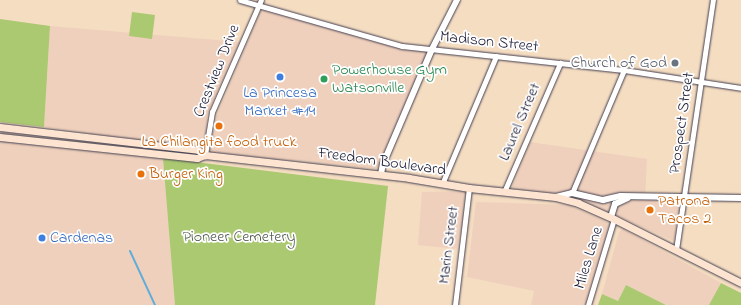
<!DOCTYPE html>
<style>
body{margin:0}
#map{position:relative;width:741px;height:305px;overflow:hidden;background:#f5ddc2;font-family:"Indie Flower",sans-serif}
div>[style]{position:absolute}
.built>*{inset:0;background:#efd0bc}
.green>*{inset:0;background:#abc971}
.stream>*{height:2px;margin:-1px;padding:0 1px;transform-origin:1px;border-radius:1px;background:#60add9}
.roads{filter:drop-shadow(0 0 1px #423e4f) drop-shadow(0 0 1px #423e4f)}
.minor>*{height:5px;margin:-2.5px;padding:0 2.5px;transform-origin:2.5px;border-radius:2.5px;background:#fff}
.tertiary>*{height:6px;margin:-3px;padding:0 3px;transform-origin:3px;border-radius:3px;background:#fff}
.secondary>*{height:7px;margin:-3.5px;padding:0 3.5px;transform-origin:3.5px;border-radius:3.5px;background:#fde4d1}
.dots>*{width:11px;height:11px;translate:-50% -50%;box-sizing:border-box;border:2px solid #fff;border-radius:50%}
span{translate:-50% -50%;white-space:nowrap;text-align:center;line-height:1.15;-webkit-text-stroke:3.5px #fff;paint-order:stroke}
.street-label{font-size:16px;color:#22223b}
.worship-label{font-size:16px;color:#5b616d}
.right{translate:-100% -50%;text-align:right}
.leisure-label{font-size:16px;color:#27864d}
.left{translate:0 -50%;text-align:left}
.shop-label{font-size:16px;color:#366cbe}
.food-label{font-size:16px;color:#c56008}
.park-label{font-size:16px;color:#525c4e}
</style>
<div id="map">
<div class="built">
<div style="clip-path:polygon(261px 10px,429px 50px,377px 169px,209px 153px,217px 115px)"></div>
<div style="clip-path:polygon(50px 26px,240px 42px,207px 115px,206px 151px,44px 127px)"></div>
<div style="clip-path:polygon(0 140px,163px 158px,175px 305px,0 305px)"></div>
<div style="clip-path:polygon(530px 142px,647px 159px,645px 197px,687px 200px,674px 241px,580px 200px,512px 188px)"></div>
<div style="clip-path:polygon(470px 191px,457px 249px,418px 245px,422px 192px)"></div>
<div style="clip-path:polygon(476px 202px,569px 205px,611px 224px,586px 305px,531px 305px,534px 291px,467px 277px)"></div>
<div style="clip-path:polygon(623px 229px,721px 283px,711px 303px,709px 305px,666px 305px,626px 285px,618px 301px,602px 294px,619px 232px)"></div>
</div>
<div class="green">
<div style="clip-path:polygon(132px 12px,155px 15px,152px 39px,129px 36px)"></div>
<div style="clip-path:polygon(0 19px,50px 26px,44px 127px,0 122px)"></div>
<div style="clip-path:polygon(163px 158px,388px 186px,375px 305px,175px 305px)"></div>
<div style="clip-path:polygon(721px 283px,741px 293px,741px 305px,709px 305px)"></div>
<div style="clip-path:polygon(626px 285px,666px 305px,598px 305px,602px 294px,618px 301px)"></div>
</div>
<div class="stream">
<div style="left:130px;top:251px;width:60px;rotate:65.2deg"></div>
</div>
<div class="roads">
<div class="minor">
<div style="left:240px;top:0;width:168px;rotate:15.9deg"></div>
<div style="left:402px;top:46px;width:223px;rotate:6.2deg"></div>
<div style="left:624px;top:70px;width:118px;rotate:8.7deg"></div>
<div style="left:205px;top:155px;width:44px;rotate:-80.8deg"></div>
<div style="left:212px;top:112px;width:122px;rotate:-66.4deg"></div>
<div style="left:442px;top:184px;width:139px;rotate:-67.1deg"></div>
<div style="left:504px;top:192px;width:141px;rotate:-66.5deg"></div>
<div style="left:572px;top:193px;width:134px;rotate:-67.1deg"></div>
<div style="left:676px;top:250px;width:253px;rotate:-81.6deg"></div>
<div style="left:455px;top:305px;width:118px;rotate:-83.2deg"></div>
<div style="left:588px;top:305px;width:90px;rotate:-73.2deg"></div>
</div>
<div class="tertiary">
<div style="left:381px;top:174px;width:10px;rotate:-79deg"></div>
<div style="left:383px;top:164px;width:125px;rotate:-66.9deg"></div>
<div style="left:432px;top:49px;width:55px;rotate:-63deg"></div>
<div style="left:556px;top:197px;width:16px;rotate:-14deg"></div>
<div style="left:572px;top:193px;width:32px;rotate:13deg"></div>
<div style="left:603px;top:200px;width:18px;rotate:-13deg"></div>
<div style="left:621px;top:196px;width:120px;rotate:1deg"></div>
<div style="left:611px;top:217px;width:14px;rotate:-73deg"></div>
<div style="left:615px;top:204px;width:14px;rotate:-25deg"></div>
</div>
<div class="secondary">
<div style="left:0;top:127px;width:199px;rotate:6.6deg"></div>
<div style="left:198px;top:150px;width:9px;rotate:36deg"></div>
<div style="left:205px;top:155px;width:205px;rotate:6.4deg"></div>
<div style="left:409px;top:178px;width:61px;rotate:9.5deg"></div>
<div style="left:469px;top:188px;width:87px;rotate:5.9deg"></div>
<div style="left:556px;top:197px;width:23px;rotate:15deg"></div>
<div style="left:578px;top:203px;width:39px;rotate:24deg"></div>
<div style="left:614px;top:219px;width:142px;rotate:26.7deg"></div>
<div style="left:0;top:137px;width:198px;rotate:6.1deg"></div>
<div style="left:197px;top:158px;width:9px;rotate:-21deg"></div>
</div>
</div>
<div class="dots">
<div style="left:675px;top:63px;background:#6b7280"></div>
<div style="left:280px;top:77px;background:#3f7fe0"></div>
<div style="left:324px;top:79px;background:#2e9e5b"></div>
<div style="left:219px;top:126px;background:#e8710a"></div>
<div style="left:141px;top:174px;background:#e8710a"></div>
<div style="left:650px;top:210px;background:#e8710a"></div>
<div style="left:42px;top:238px;background:#3f7fe0"></div>
</div>
<div class="street-label">
<span style="left:489px;top:42px;rotate:6deg">Madison Street</span>
<span style="left:217px;top:71px;rotate:-68deg">Crestview Drive</span>
<span style="left:520px;top:122px;rotate:-67deg">Laurel Street</span>
<span style="left:682px;top:123px;rotate:-82deg">Prospect Street</span>
<span style="left:382px;top:162px;rotate:8deg">Freedom Boulevard</span>
<span style="left:449px;top:245px;rotate:-83deg">Marin Street</span>
<span style="left:589px;top:258px;rotate:-73deg">Miles Lane</span>
</div>
<div class="worship-label">
<span class="right" style="left:667px;top:63px">Church of God</span>
</div>
<div class="leisure-label">
<span class="left" style="left:332px;top:79px">Powerhouse Gym<br>Watsonville</span>
</div>
<div class="shop-label">
<span style="left:280px;top:102px">La Princesa<br>Market #14</span>
<span class="left" style="left:50px;top:238px">Cardenas</span>
</div>
<div class="food-label">
<span style="left:219px;top:142px">La Chilangita food truck</span>
<span class="left" style="left:149px;top:174px">Burger King</span>
<span class="left" style="left:658px;top:210px">Patrona<br>Tacos 2</span>
</div>
<div class="park-label">
<span style="left:239px;top:237px">Pioneer Cemetery</span>
</div>
</div>
